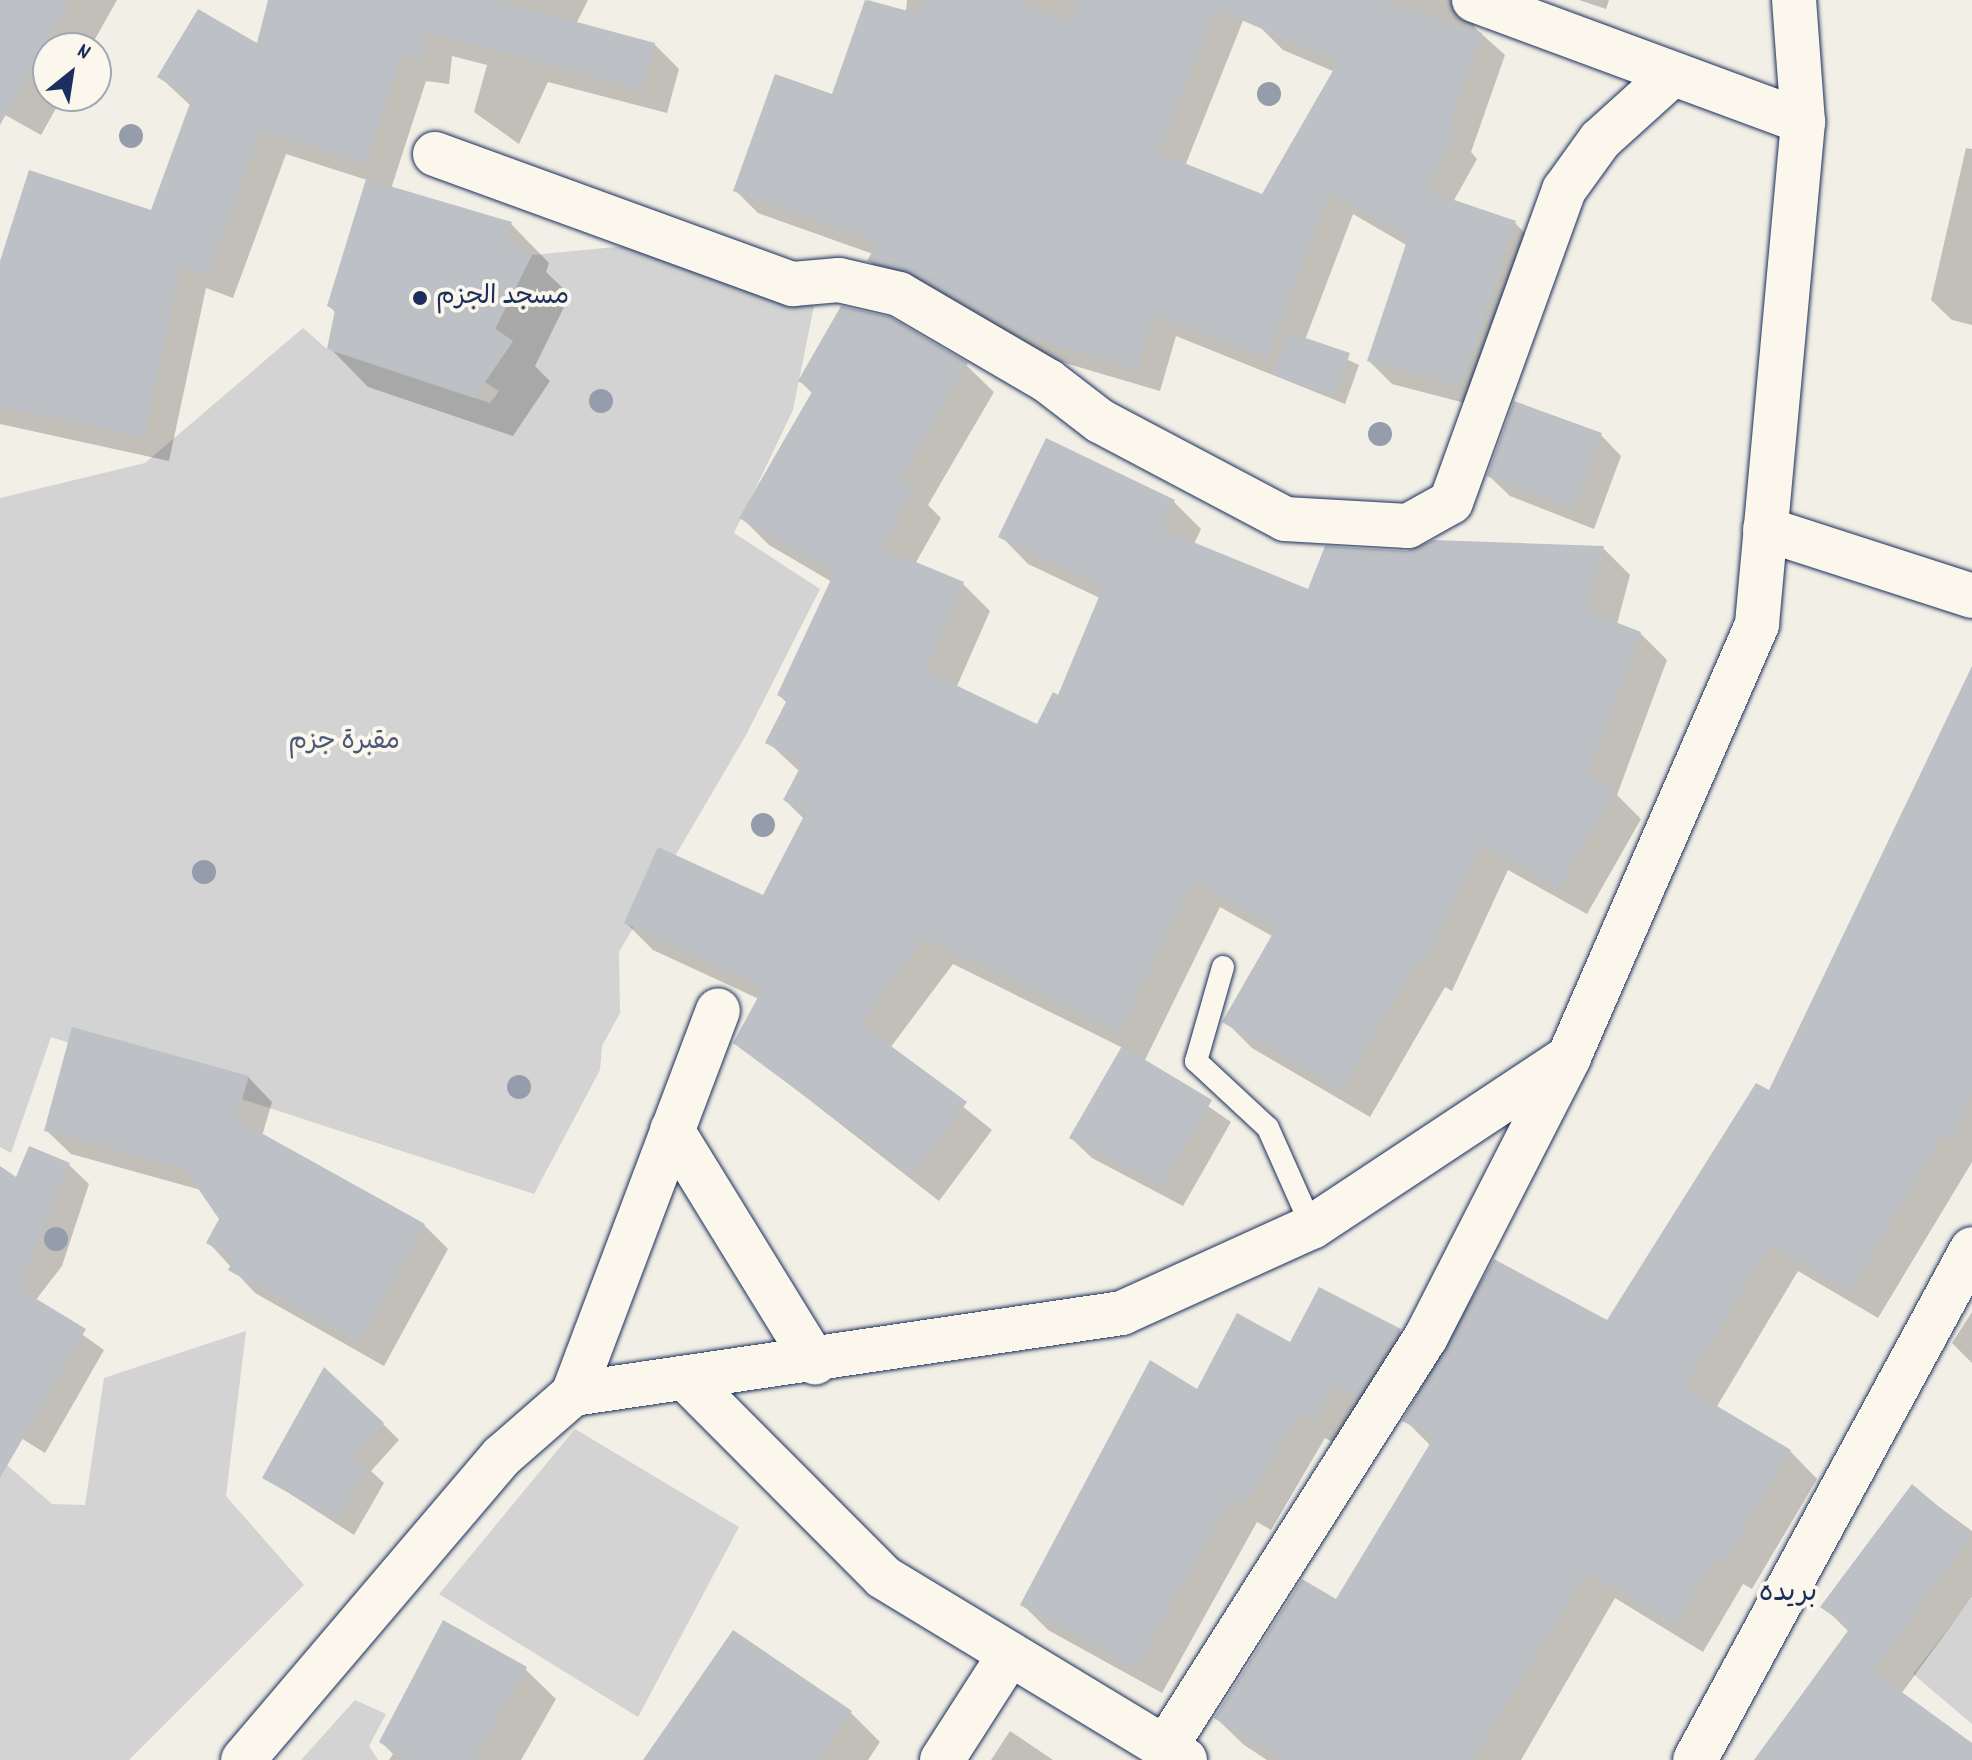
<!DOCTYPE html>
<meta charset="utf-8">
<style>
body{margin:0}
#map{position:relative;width:1972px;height:1760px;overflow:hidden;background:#f2efe6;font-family:Dekko,"Playpen Sans Arabic",sans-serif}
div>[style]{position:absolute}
.green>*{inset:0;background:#d2d3d2}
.shadow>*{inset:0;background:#0003}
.building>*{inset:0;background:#bdc0c4}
.roads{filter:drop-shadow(0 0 2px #1b2f5e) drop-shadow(0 0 2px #1b2f5e)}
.lane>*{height:22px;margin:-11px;padding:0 11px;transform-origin:11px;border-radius:11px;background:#fbf7ec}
.street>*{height:44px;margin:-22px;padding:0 22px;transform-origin:22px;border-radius:22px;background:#fbf7ec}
.secondary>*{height:44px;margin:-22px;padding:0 22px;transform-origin:22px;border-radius:22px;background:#fbf7ec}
.trees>*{width:24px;height:24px;margin:-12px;border-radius:50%;background:#959cab}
.dots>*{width:22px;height:22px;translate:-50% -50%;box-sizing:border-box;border:4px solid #fbf7ec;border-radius:50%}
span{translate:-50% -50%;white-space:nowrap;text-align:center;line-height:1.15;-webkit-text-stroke:8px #fbf7ec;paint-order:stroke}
.poi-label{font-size:26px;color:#1b2f5e}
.left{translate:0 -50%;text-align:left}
.park-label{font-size:26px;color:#49587b}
.neighbourhood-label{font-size:28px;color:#1b2f5e}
.north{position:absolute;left:32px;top:32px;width:80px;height:80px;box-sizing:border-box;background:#fbf7ec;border:2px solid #a1a7b3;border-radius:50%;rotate:30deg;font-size:22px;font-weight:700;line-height:32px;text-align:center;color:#1b2f5e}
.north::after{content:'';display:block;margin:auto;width:28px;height:36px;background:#1b2f5e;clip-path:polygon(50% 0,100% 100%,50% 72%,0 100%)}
</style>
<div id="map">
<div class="green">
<div style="clip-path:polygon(657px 243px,814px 306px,793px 410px,734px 533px,820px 589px,746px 735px,619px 952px,620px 1013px,602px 1046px,600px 1070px,534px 1194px,51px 1037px,11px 1153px,0 1147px,0 498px,145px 463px,303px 328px,327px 349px,490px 403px,499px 391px,485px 382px,513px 341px,495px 329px,532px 255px)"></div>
<div style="clip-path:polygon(246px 1331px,226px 1496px,304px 1585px,129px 1760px,0 1760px,0 1459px,52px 1504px,85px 1505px,104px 1378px)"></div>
<div style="clip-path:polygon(575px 1429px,739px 1527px,638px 1717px,439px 1594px)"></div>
<div style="clip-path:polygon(1972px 1598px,1972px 1724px,1913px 1674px)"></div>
<div style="clip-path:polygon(355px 1700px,386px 1714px,369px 1746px,378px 1760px,301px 1760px)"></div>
</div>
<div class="shadow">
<div style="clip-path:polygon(0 0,117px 0,90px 48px,48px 48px,48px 96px,63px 96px,41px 135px,0 112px)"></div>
<div style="clip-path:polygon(270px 0,588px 0,576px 24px,654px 44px,679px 69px,667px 113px,548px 82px,519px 144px,474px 112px,487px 65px,452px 56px,449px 84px,426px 81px,391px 189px,511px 224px,549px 263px,546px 272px,570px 295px,535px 366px,550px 381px,513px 436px,368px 387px,330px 348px,336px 313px,329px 306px,367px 180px,286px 154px,233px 298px,206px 288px,169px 461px,0 424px,0 268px,152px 213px,191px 106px,160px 77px,258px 46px)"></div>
<div style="clip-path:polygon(868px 0,906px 11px,907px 0,1240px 0,1248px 8px,1185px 166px,1263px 197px,1335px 72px,1283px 50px,1260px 27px,1271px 0,1490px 0,1472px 15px,1475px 28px,1505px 55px,1471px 152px,1477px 159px,1453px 202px,1515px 223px,1538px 246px,1484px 408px,1392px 384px,1369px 361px,1408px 246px,1353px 214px,1305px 340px,1359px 365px,1345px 404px,1176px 336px,1160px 391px,1041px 356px,892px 283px,870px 261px,873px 254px,758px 213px,735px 190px,834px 97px)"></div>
<div style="clip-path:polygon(1579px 0,1609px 0,1606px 9px)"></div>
<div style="clip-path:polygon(1966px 148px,1972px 149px,1972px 325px,1952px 320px,1931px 300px)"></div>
<div style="clip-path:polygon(966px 365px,994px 392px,928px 505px,941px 518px,915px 564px,963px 584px,990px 611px,957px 686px,1038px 727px,1059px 698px,1100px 598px,1028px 564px,1001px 536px,1174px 502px,1201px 529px,1194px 544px,1309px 592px,1407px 553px,1603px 548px,1630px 575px,1617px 624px,1640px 633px,1667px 660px,1617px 795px,1641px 819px,1587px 914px,1508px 870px,1452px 991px,1445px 987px,1370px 1117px,1252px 1048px,1225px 1021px,1274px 937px,1220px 907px,1144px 1062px,1231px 1122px,1183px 1206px,1092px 1158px,1071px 1138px,1123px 1048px,953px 964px,890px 1048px,992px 1130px,939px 1201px,735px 1042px,759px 999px,653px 950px,626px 923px,763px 898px,804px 819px,785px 800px,800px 772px,768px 742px,787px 703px,779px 695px,832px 582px,769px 545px,742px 518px,813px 394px,800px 381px)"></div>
<div style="clip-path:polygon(1601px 435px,1621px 456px,1594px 529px,1510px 496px,1489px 476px)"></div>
<div style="clip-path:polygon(1972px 670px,1972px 1162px,1878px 1318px,1798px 1271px,1716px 1408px,1790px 1451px,1817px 1479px,1752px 1589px,1743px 1584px,1703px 1652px,1615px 1598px,1521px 1760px,1267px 1760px,1244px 1745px,1216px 1718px,1336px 1601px,1431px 1446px,1405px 1420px,1608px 1322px,1770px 1093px)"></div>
<div style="clip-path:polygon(248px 1077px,272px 1102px,262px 1136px,424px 1225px,448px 1249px,384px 1366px,255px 1293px,209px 1243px,222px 1219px,201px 1190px,71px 1154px,46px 1130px)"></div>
<div style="clip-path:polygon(30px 1148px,69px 1165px,89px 1184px,62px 1266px,35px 1301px,104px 1350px,45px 1453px,0 1425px,0 1168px,17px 1180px)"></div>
<div style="clip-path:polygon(1319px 1289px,1400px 1331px,1426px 1356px,1340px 1446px,1325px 1438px,1271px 1530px,1257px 1522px,1162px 1693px,1048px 1630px,1023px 1605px,1198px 1392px,1291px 1344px)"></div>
<div style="clip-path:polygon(1972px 1312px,1972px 1363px,1952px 1343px)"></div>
<div style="clip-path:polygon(383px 1424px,399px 1440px,371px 1471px,384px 1483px,354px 1535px,264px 1477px)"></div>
<div style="clip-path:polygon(1912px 1487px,1972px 1531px,1972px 1597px,1901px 1694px,1972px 1745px,1972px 1760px,1757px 1760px,1849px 1632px,1823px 1606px)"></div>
<div style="clip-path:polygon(525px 1669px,556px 1699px,521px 1760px,389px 1760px,393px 1754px,381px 1742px)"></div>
<div style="clip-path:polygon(850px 1712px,880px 1742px,868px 1760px,646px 1760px)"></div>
<div style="clip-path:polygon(1010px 1731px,1053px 1760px,991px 1760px)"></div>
</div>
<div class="building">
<div style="clip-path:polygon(0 0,70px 0,0 125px)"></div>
<div style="clip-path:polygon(268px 0,495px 0,655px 43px,642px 90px,427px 32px,425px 60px,401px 57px,366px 164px,261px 130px,208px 275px,181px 265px,144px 437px,0 406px,0 261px,29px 170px,151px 210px,192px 98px,157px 77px,198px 9px,257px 43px)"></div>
<div style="clip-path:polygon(evenodd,865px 0,920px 14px,925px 0,1017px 0,1070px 22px,1079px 0,1383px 0,1482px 33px,1448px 130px,1456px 134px,1425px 190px,1516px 221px,1461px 387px,1367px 361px,1408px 238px,1330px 193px,1267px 358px,1153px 315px,1137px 370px,1016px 333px,911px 272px,867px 261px,878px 242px,733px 191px,775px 74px,832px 94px,865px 0,1216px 9px,1338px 62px,1262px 194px,1159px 153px,1216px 9px)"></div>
<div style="clip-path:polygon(366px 179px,512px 222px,505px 241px,532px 255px,495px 329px,513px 341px,474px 398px,327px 349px,335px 310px,327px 306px)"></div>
<div style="clip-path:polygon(841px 306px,890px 317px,968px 363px,900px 480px,915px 489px,882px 548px,964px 582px,926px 671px,1037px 724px,1053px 692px,1058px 695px,1103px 587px,998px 537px,1046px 438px,1175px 500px,1161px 529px,1308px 589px,1325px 546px,1407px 551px,1434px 540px,1604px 546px,1587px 611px,1641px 632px,1588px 775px,1615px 790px,1559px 889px,1481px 844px,1424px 965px,1417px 962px,1342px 1091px,1222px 1022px,1276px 928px,1193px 882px,1119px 1033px,925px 938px,861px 1024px,967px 1102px,912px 1175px,733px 1043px,763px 988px,624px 923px,658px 847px,763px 895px,806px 812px,783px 800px,803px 762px,765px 743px,787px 700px,777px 695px,834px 573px,739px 518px,813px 390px,798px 381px)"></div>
<div style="clip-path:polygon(1288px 332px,1350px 353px,1335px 395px,1273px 375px)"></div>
<div style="clip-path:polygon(1514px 401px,1602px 433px,1574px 510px,1487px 476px)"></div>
<div style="clip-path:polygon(1972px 666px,1972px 1096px,1952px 1140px,1942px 1135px,1850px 1292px,1770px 1245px,1685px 1387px,1791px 1450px,1724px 1563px,1715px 1558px,1675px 1626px,1587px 1572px,1473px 1760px,1282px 1760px,1214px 1718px,1302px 1579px,1336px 1599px,1434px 1437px,1402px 1421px,1494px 1259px,1607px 1320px,1756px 1083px,1769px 1090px)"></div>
<div style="clip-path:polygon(72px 1027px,249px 1076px,236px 1119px,425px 1224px,359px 1343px,228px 1270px,234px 1259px,206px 1243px,219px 1219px,184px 1168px,44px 1131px)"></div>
<div style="clip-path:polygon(1122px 1046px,1212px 1100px,1162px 1187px,1069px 1138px)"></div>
<div style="clip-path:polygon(29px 1146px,70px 1163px,20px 1289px,86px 1329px,0 1478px,0 1166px,16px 1177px)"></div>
<div style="clip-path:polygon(1319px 1287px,1401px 1329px,1358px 1397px,1334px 1384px,1314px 1422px,1299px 1414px,1245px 1506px,1231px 1498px,1136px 1669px,1020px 1605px,1150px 1360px,1197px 1389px,1237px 1313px,1290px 1342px)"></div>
<div style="clip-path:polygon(324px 1367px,384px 1423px,353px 1457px,368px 1465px,337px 1520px,262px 1478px)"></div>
<div style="clip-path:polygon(1912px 1484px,1972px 1535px,1873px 1671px,1972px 1743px,1972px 1760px,1754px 1760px,1850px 1628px,1820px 1607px)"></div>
<div style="clip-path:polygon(443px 1620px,527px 1667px,474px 1760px,409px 1760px,379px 1742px)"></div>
<div style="clip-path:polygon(733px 1630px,852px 1711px,818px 1760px,643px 1760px)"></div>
</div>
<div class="roads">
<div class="lane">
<div style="left:1223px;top:967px;width:98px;rotate:106deg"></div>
<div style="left:1196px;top:1061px;width:98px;rotate:42.9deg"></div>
<div style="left:1268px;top:1128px;width:108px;rotate:66deg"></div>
</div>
<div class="street">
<div style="left:1474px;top:0;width:351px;rotate:20.3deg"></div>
<div style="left:435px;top:154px;width:381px;rotate:20deg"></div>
<div style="left:793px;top:284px;width:46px;rotate:-5deg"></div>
<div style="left:839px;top:280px;width:62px;rotate:13.1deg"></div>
<div style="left:899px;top:294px;width:173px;rotate:30.3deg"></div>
<div style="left:1048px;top:381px;width:66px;rotate:37.6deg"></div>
<div style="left:1100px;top:421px;width:209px;rotate:27.9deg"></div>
<div style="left:1285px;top:519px;width:123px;rotate:3.3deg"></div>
<div style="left:1408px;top:526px;width:49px;rotate:-29.2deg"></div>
<div style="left:1451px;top:502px;width:332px;rotate:-70.1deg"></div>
<div style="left:1564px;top:190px;width:62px;rotate:-54.2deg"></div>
<div style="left:1600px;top:140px;width:98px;rotate:-42.1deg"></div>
<div style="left:1765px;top:529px;width:218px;rotate:17.9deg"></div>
<div style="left:672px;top:1130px;width:273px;rotate:58.4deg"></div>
<div style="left:689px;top:1382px;width:275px;rotate:45.1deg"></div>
<div style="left:883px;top:1577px;width:353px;rotate:31.2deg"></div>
<div style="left:573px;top:1394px;width:410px;rotate:-69.3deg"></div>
<div style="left:1165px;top:1748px;width:487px;rotate:-57.6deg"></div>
<div style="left:1426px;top:1337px;width:314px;rotate:-62.9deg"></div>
<div style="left:942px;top:1760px;width:126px;rotate:-57.3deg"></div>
<div style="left:1695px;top:1760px;width:581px;rotate:-61.54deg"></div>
</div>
<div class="secondary">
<div style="left:243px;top:1760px;width:399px;rotate:-49.6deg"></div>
<div style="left:502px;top:1456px;width:94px;rotate:-41.1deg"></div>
<div style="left:573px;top:1394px;width:555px;rotate:-8.39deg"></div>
<div style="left:1122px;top:1313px;width:209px;rotate:-24.4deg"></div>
<div style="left:1312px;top:1227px;width:308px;rotate:-33.5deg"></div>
<div style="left:1569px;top:1057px;width:472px;rotate:-66.5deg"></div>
<div style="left:1757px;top:624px;width:504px;rotate:-84.76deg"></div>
<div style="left:1803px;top:122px;width:122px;rotate:-94.2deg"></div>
</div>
</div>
<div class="trees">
<div style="left:1269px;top:94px"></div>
<div style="left:131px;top:136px"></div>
<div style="left:601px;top:401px"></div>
<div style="left:1380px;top:434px"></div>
<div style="left:763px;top:825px"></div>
<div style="left:204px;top:872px"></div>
<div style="left:519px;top:1087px"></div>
<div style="left:56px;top:1239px"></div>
</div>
<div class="dots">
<div style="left:420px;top:298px;background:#1b2f5e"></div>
</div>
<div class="poi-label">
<span class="left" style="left:436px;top:298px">مسجد الجزم</span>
</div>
<div class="park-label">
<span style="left:344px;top:743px">مقبرة جزم</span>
</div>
<div class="neighbourhood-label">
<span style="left:1788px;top:1595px">بريده</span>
</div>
<div class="north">N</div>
</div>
